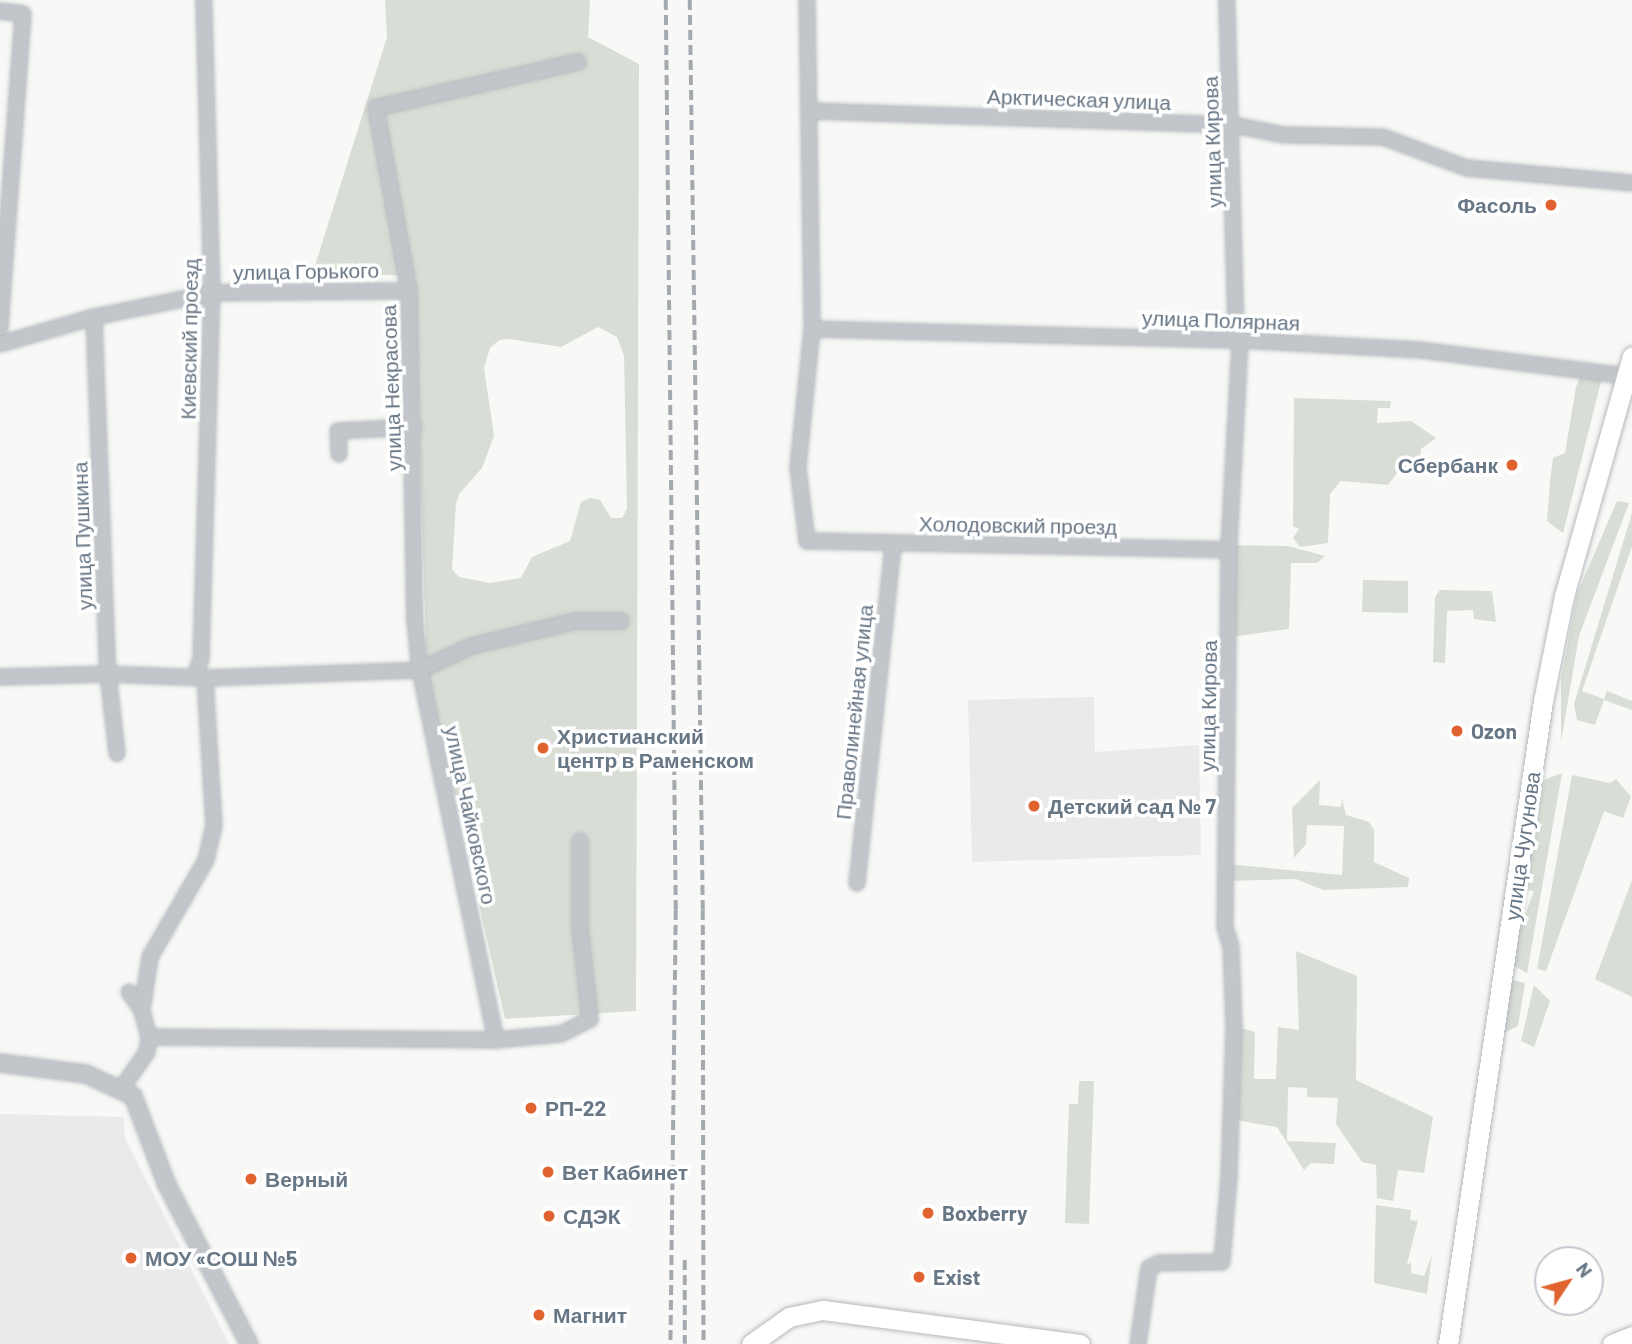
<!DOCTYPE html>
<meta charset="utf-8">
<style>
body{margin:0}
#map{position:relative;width:1632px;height:1344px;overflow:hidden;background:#f8f9f6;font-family:Barlow,sans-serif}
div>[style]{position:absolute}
.built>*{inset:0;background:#e9eae9}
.green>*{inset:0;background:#d8ddd5}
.roads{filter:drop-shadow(0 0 2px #b4b9be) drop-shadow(0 0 2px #b4b9be)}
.minor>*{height:14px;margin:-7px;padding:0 7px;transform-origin:7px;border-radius:7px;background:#c2c5c9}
.tertiary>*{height:16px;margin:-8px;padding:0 8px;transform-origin:8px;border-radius:8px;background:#c2c5c9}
.secondary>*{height:19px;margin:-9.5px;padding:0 9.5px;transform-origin:9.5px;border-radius:9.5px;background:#fff}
.rail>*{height:3.5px;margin-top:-1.75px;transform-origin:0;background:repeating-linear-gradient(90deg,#a3a9af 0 10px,transparent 0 15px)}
.dots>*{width:19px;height:19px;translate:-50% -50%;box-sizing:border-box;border:4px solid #fff;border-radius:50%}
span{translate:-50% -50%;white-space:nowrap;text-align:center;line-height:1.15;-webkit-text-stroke:7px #fff;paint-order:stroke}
.street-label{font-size:21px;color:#687786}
.poi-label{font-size:21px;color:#687786;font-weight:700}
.right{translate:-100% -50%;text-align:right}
.left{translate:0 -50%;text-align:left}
.north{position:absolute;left:1534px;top:1246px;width:70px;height:70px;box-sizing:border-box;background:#fff;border:2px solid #c3c9cf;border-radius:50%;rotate:54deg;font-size:19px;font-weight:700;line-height:28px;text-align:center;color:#687786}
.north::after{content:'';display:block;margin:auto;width:24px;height:32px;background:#e0632f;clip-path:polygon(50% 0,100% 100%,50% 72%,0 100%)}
</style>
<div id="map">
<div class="built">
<div style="clip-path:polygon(1094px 697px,1095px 752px,1199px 745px,1201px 855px,972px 862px,968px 700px)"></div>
<div style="clip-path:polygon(0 1114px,124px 1117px,125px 1138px,229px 1344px,0 1344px)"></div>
</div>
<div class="green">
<div style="clip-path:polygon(evenodd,385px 0,590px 0,588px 37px,639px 64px,636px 1011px,505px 1019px,427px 674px,414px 276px,313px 272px,387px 37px,385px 0,598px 327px,617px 337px,624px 356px,627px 509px,622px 518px,611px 518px,600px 500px,590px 498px,581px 502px,570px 541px,532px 557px,521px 578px,490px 583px,459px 577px,452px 569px,456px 504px,459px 494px,482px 468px,494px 436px,484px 368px,490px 348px,499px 340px,509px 339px,561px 347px,598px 327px)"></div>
<div style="clip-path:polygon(1584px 367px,1604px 370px,1563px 533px,1547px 521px,1550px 481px,1553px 458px,1565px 453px,1576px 387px)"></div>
<div style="clip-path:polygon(1294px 398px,1391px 401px,1390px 408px,1378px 408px,1377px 423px,1411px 421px,1436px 438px,1421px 449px,1419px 469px,1409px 475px,1397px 473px,1388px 485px,1341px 481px,1330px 494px,1328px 543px,1300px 547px,1293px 538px,1299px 529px,1293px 526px)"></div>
<div style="clip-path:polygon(1617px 501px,1629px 503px,1579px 636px,1561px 742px,1561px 679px,1577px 594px)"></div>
<div style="clip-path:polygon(1632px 513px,1632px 546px,1582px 691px,1604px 699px,1607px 691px,1632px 701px,1632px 710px,1604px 700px,1595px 725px,1577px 720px,1574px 704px)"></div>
<div style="clip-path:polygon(1229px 545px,1288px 546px,1325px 556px,1317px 563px,1291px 563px,1289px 629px,1231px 637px)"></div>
<div style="clip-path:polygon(1363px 580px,1408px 581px,1408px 613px,1362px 612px)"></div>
<div style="clip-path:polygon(1440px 590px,1492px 591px,1496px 622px,1474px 619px,1473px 610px,1447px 611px,1445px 663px,1433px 662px,1435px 597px)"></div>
<div style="clip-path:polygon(1562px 773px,1527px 973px,1513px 965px,1509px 957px,1534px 891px,1527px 890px,1527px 857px,1539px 782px)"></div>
<div style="clip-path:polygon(1572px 775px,1610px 783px,1616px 779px,1631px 797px,1623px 818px,1604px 811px,1546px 971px,1537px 969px)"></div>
<div style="clip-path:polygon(1320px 780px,1319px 805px,1341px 807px,1342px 799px,1346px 815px,1369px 822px,1374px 830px,1374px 862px,1409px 878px,1408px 887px,1323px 890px,1296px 879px,1226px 881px,1226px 864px,1342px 875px,1344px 826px,1307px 825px,1306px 844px,1294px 858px,1292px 808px)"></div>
<div style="clip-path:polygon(1632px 880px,1632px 997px,1595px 979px)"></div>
<div style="clip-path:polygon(1296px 951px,1357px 976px,1356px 1080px,1433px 1117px,1424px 1173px,1398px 1170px,1393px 1201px,1377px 1198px,1376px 1165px,1362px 1162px,1336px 1124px,1338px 1098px,1307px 1097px,1307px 1088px,1288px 1087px,1287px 1141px,1336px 1143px,1334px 1164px,1311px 1163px,1304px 1170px,1277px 1127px,1229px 1119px,1234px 1026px,1255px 1032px,1254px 1079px,1276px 1079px,1278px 1027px,1299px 1030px)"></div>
<div style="clip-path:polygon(1512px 980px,1525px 983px,1518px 1026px,1497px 1036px,1507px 984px)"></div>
<div style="clip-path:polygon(1534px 985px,1550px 1001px,1534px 1047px,1521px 1041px)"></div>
<div style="clip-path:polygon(1079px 1081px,1094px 1081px,1089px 1224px,1065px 1223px,1069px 1104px,1078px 1104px)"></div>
<div style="clip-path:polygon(1376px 1205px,1411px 1210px,1410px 1220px,1418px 1221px,1407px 1264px,1411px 1263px,1411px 1273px,1424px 1276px,1432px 1255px,1427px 1294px,1374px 1283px)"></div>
</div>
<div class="roads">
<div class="minor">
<div style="left:807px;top:0;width:329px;rotate:89.1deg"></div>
<div style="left:812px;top:329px;width:140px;rotate:95.8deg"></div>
<div style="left:798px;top:468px;width:74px;rotate:83deg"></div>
<div style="left:807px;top:541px;width:422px;rotate:1.2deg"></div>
<div style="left:0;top:11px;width:23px;rotate:7deg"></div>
<div style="left:23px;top:14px;width:315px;rotate:94.2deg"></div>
<div style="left:578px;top:62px;width:207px;rotate:167.2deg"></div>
<div style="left:376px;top:108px;width:186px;rotate:79.8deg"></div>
<div style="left:409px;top:291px;width:331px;rotate:89deg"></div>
<div style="left:415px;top:622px;width:48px;rotate:84.1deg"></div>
<div style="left:420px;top:670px;width:57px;rotate:-24.8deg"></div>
<div style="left:472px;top:646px;width:106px;rotate:-13.6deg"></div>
<div style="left:575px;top:621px;width:46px"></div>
<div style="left:810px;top:111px;width:423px;rotate:1.9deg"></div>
<div style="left:1233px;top:125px;width:53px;rotate:10.9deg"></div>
<div style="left:1285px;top:135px;width:98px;rotate:1.2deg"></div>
<div style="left:1383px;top:137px;width:90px;rotate:20.3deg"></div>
<div style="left:1467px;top:168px;width:166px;rotate:5.2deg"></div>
<div style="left:94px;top:317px;width:357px;rotate:87.8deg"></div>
<div style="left:108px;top:674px;width:80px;rotate:83.5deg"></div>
<div style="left:812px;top:329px;width:428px;rotate:1.5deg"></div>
<div style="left:1240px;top:340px;width:180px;rotate:3.2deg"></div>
<div style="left:1420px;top:350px;width:208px;rotate:7.2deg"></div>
<div style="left:0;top:344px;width:98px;rotate:-16deg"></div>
<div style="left:94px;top:317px;width:120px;rotate:-11.5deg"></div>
<div style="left:212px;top:293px;width:197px;rotate:-0.6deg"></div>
<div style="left:339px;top:454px;width:23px;rotate:-92deg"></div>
<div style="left:338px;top:431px;width:76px;rotate:-3deg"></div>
<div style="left:0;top:677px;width:108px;rotate:-1.6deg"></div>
<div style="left:108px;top:674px;width:97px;rotate:2.4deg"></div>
<div style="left:205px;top:678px;width:215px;rotate:-2.1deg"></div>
<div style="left:420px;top:670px;width:378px;rotate:78.4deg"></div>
<div style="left:195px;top:677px;width:19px;rotate:-72deg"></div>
<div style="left:201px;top:659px;width:366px;rotate:-88.3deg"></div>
<div style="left:212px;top:293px;width:293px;rotate:-91.6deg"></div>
<div style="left:857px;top:883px;width:341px;rotate:-83.9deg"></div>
<div style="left:142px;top:1010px;width:54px;rotate:-81.4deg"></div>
<div style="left:150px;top:957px;width:112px;rotate:-60deg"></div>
<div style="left:206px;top:860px;width:35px;rotate:-77deg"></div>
<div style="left:214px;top:826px;width:148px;rotate:-93.5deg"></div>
<div style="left:149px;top:1037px;width:347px;rotate:0.5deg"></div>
<div style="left:496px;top:1040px;width:65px;rotate:-5.3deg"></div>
<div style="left:561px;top:1034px;width:33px;rotate:-27deg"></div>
<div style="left:590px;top:1019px;width:91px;rotate:-96.3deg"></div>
<div style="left:580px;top:929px;width:88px;rotate:-90deg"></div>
<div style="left:122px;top:1088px;width:44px;rotate:-55.2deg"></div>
<div style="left:147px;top:1052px;width:15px;rotate:-82deg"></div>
<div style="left:149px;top:1037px;width:28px;rotate:-105deg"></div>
<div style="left:142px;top:1010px;width:22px;rotate:-126deg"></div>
<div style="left:1138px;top:1344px;width:77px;rotate:-81.8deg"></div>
<div style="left:1149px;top:1268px;width:11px;rotate:-27deg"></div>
<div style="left:1159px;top:1263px;width:63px;rotate:-0.9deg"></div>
<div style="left:1222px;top:1262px;width:85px;rotate:-85.3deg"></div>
<div style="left:1229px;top:1177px;width:151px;rotate:-88.1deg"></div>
<div style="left:1234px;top:1026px;width:79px;rotate:-92.2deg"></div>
<div style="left:1231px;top:947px;width:21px;rotate:-107deg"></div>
<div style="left:1225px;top:927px;width:382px;rotate:-89.4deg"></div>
<div style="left:1229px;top:545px;width:205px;rotate:-86.9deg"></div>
<div style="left:1240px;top:340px;width:10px;rotate:-114deg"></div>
<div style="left:1236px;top:331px;width:331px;rotate:-91.6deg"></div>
</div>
<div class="tertiary">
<div style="left:0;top:1063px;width:87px;rotate:7.3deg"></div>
<div style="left:86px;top:1074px;width:52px;rotate:25.1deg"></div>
<div style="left:133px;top:1096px;width:95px;rotate:69.1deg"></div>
<div style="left:167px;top:1185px;width:179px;rotate:62.7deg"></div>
</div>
<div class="secondary">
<div style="left:751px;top:1344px;width:47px;rotate:-35.4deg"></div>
<div style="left:789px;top:1317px;width:35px;rotate:-12deg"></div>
<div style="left:823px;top:1310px;width:259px;rotate:7.5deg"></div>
<div style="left:1448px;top:1344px;width:650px;rotate:-81.6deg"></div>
<div style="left:1543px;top:701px;width:107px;rotate:-78.7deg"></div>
<div style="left:1564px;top:596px;width:249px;rotate:-74.2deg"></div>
<div style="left:1612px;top:1344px;width:22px;rotate:-22deg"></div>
</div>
</div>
<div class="rail">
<div style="left:666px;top:0;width:910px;rotate:89.37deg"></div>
<div style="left:676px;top:910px;width:434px;rotate:90.7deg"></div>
<div style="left:690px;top:0;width:910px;rotate:89.18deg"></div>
<div style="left:703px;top:910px;width:434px;rotate:89.9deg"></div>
<div style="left:685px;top:1260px;width:84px;rotate:90deg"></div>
</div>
<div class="dots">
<div style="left:1551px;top:205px;background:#e0632f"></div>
<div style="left:1512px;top:465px;background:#e0632f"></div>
<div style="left:1457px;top:731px;background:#e0632f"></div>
<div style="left:543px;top:748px;background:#e0632f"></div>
<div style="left:1034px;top:806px;background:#e0632f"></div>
<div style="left:531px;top:1108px;background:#e0632f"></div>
<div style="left:548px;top:1172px;background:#e0632f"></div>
<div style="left:251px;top:1179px;background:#e0632f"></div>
<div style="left:928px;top:1213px;background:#e0632f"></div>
<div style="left:549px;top:1216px;background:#e0632f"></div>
<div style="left:131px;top:1258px;background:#e0632f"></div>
<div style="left:919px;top:1277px;background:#e0632f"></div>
<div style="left:539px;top:1315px;background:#e0632f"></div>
</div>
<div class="street-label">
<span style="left:1079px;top:99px;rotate:2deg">Арктическая улица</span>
<span style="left:1212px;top:142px;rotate:-92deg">улица Кирова</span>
<span style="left:306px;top:271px;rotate:-1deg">улица Горького</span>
<span style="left:1221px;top:320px;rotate:2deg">улица Полярная</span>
<span style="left:189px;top:339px;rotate:-89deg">Киевский проезд</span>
<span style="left:391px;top:388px;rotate:-92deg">улица Некрасова</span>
<span style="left:1018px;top:525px;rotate:1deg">Холодовский проезд</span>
<span style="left:82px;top:536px;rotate:-92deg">улица Пушкина</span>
<span style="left:1208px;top:706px;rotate:-89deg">улица Кирова</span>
<span style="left:854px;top:712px;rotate:-84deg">Праволинейная улица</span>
<span style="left:471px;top:815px;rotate:78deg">улица Чайковского</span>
<span style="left:1522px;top:846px;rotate:-82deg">улица Чугунова</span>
</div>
<div class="poi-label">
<span class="right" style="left:1537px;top:205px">Фасоль</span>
<span class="right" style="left:1498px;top:465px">Сбербанк</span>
<span class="left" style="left:1471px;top:731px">Ozon</span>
<span class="left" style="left:557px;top:748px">Христианский<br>центр в Раменском</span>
<span class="left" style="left:1048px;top:806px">Детский сад № 7</span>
<span class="left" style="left:545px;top:1108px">РП-22</span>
<span class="left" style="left:562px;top:1172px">Вет Кабинет</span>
<span class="left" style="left:265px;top:1179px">Верный</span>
<span class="left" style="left:942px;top:1213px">Boxberry</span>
<span class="left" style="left:563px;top:1216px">СДЭК</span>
<span class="left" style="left:145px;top:1258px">МОУ «СОШ №5</span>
<span class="left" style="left:933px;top:1277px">Exist</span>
<span class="left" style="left:553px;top:1315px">Магнит</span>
</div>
<div class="north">N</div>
</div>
